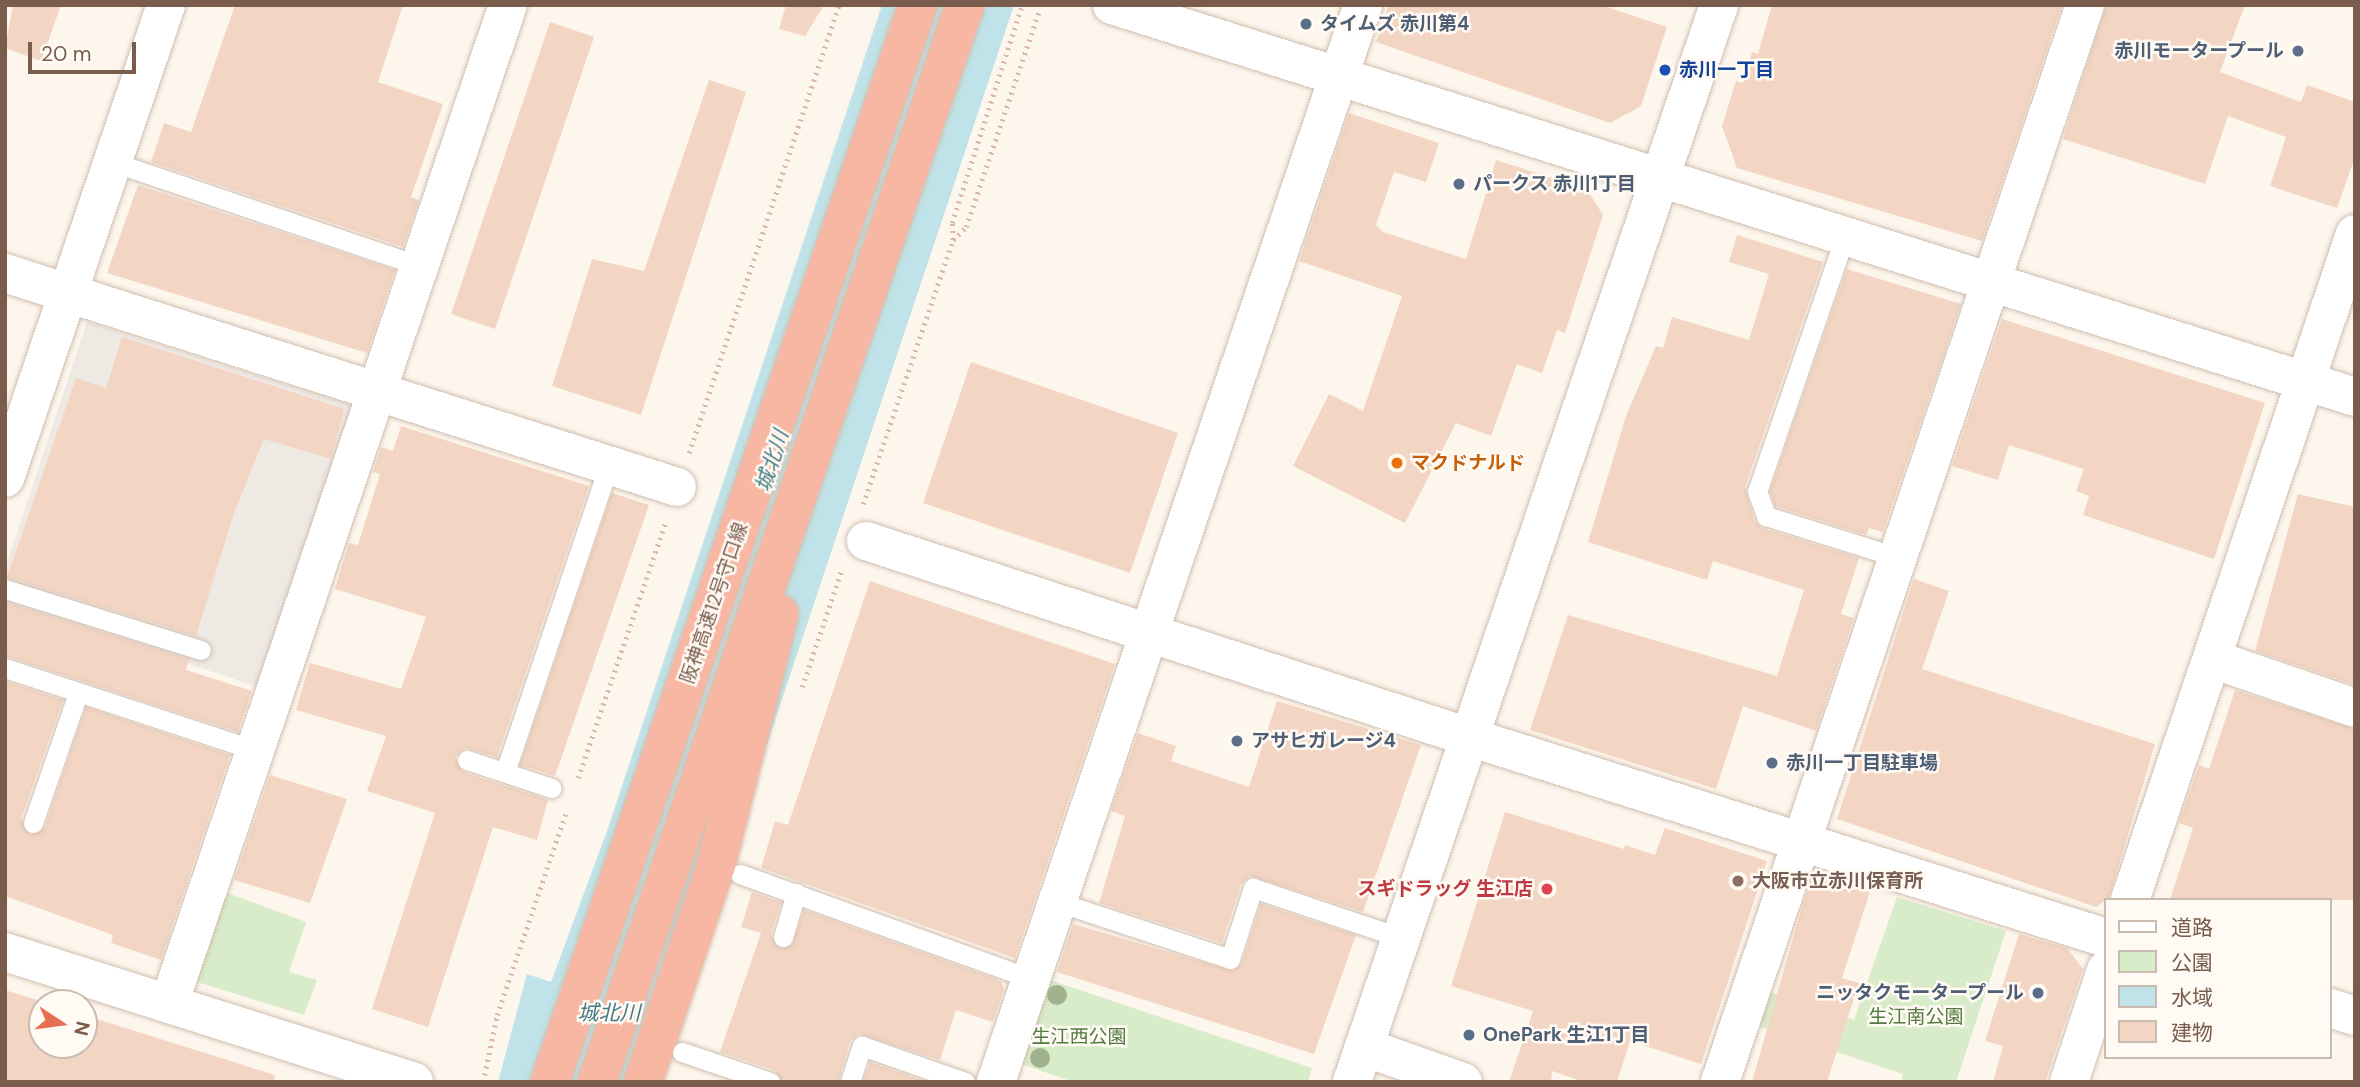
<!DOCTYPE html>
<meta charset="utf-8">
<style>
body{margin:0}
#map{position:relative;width:2360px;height:1087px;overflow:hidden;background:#fdf6ec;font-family:"DM Sans","Noto Sans JP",sans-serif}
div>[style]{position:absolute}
.industrial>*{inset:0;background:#efe9e4}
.green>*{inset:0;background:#d8ecc9}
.water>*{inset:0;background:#bfe3e8}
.building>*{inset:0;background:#f3d5c3}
.path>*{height:4.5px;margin-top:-2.25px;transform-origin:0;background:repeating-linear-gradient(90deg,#d9b8a5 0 2px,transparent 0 7px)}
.roads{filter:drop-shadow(0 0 2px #d1beb0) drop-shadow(0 0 2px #d1beb0)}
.lane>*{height:19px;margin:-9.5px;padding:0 9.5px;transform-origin:9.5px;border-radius:9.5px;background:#fff}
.street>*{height:38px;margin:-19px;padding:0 19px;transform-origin:19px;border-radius:19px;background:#fff}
.secondary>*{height:38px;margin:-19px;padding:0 19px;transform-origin:19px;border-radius:19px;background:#fff}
.highway>*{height:38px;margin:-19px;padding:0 19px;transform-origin:19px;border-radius:19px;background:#f7b7a3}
.trees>*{width:20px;height:20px;margin:-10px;border-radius:50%;background:#a0b28e}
.dots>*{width:19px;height:19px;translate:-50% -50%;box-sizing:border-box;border:4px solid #fffaf3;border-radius:50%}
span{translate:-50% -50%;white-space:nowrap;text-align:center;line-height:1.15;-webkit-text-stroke:5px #fffaf3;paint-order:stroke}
.service-label{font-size:19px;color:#4e5e75;font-weight:700}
.left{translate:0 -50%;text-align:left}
.right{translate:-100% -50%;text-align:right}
.transit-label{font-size:19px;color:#164399;font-weight:700}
.food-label{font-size:19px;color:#c56008;font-weight:700}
.street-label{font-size:19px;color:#7a5c4d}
.education-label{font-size:19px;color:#785e54;font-weight:700}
.health-label{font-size:19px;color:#be3a42;font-weight:700}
.park-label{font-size:19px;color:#537a41}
.water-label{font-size:21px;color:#437c86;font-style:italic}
.frame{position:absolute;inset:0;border:7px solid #7a5c4d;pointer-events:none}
.legend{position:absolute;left:2104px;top:898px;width:228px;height:161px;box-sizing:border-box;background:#fffaf3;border:2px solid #cabbb1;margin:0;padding:9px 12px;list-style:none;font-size:21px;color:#7a5c4d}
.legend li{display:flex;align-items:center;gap:14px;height:35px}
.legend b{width:35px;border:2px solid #cabbb1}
.north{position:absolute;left:28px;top:989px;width:70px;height:70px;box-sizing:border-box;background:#fffaf3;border:2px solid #cabbb1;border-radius:50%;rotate:103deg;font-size:19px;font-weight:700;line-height:28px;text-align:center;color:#7a5c4d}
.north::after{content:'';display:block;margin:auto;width:24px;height:32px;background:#e76f51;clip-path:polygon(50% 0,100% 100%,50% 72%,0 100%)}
.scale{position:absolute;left:28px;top:42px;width:108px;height:32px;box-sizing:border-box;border:4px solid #7a5c4d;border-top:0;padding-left:9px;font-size:21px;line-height:24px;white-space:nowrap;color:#7a5c4d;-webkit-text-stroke:5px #fffaf3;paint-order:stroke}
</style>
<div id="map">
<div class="industrial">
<div style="clip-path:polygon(87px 322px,351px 405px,357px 424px,267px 690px,5px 603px,5px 569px)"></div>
</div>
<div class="green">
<div style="clip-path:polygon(225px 892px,306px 922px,289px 972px,317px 980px,304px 1015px,194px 981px)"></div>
<div style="clip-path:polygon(1897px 897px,2006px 931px,1956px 1082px,1901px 1082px,1903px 1074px,1758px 1026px,1770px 992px,1854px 1020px)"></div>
<div style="clip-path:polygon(1050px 980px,1312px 1068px,1308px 1082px,1074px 1082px,1021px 1064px)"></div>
</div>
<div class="water">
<div style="clip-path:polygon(882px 5px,1014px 5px,654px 1082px,498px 1082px,527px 974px,551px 982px,607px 831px)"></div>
</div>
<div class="building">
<div style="clip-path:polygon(13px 5px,61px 5px,41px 61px,5px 48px)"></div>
<div style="clip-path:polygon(235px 5px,403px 5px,378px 82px,443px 104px,411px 197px,419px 200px,403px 247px,151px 162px,164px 123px,191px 132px)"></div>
<div style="clip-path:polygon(786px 5px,824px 5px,805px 36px,779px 29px)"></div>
<div style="clip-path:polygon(1389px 5px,1601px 5px,1667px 27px,1641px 106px,1610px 123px,1376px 42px)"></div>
<div style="clip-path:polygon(1772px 5px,2062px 5px,1982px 241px,1737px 168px,1722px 126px,1736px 81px,1743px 83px,1752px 52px,1758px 54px)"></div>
<div style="clip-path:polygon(2106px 5px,2245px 5px,2220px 72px,2301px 102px,2307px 85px,2355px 102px,2355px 157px,2337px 208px,2270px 186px,2286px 137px,2228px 116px,2205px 184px,2063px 139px)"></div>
<div style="clip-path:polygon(550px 22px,594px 37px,495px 329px,451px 314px)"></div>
<div style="clip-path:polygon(709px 80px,746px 92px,641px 415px,552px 386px,592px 259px,644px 271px)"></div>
<div style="clip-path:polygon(1349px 113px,1439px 143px,1426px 182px,1394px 172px,1376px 225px,1383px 232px,1466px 259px,1496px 160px,1587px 189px,1603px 215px,1565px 333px,1557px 330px,1542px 373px,1517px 364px,1491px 436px,1456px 423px,1405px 523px,1293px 466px,1329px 394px,1363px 411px,1402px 296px,1299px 261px)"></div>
<div style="clip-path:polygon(138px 185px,395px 270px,367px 353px,107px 273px)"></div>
<div style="clip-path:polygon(1737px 235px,1823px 262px,1745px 487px,1754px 520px,1762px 528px,1859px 558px,1841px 614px,1854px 618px,1816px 731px,1743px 706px,1716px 789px,1530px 730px,1568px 615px,1777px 676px,1804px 590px,1713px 561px,1707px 580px,1588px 542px,1626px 416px,1656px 346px,1663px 348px,1672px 317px,1749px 340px,1769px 274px,1729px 262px)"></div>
<div style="clip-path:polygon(1847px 269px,1961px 304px,1883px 532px,1869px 528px,1866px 535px,1775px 506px,1770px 491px)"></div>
<div style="clip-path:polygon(2002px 319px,2265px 403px,2214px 559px,2083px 515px,2089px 496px,2076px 491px,2084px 469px,2009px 445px,1998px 480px,1952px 466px)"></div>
<div style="clip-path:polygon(122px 337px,344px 409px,331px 459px,264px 439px,234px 513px,196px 636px,7px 577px,76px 378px,106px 388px)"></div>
<div style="clip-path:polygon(971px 362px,1178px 433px,1130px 573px,923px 503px)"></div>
<div style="clip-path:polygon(401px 426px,589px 486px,497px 757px,465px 748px,455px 757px,463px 772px,548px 800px,537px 840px,493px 827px,428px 1027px,372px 1009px,435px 813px,367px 791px,386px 736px,296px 710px,310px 663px,401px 689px,426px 617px,335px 589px,349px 543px,358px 545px,380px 474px,373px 472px,381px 447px,393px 451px)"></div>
<div style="clip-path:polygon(612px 493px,649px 505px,555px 776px,520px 765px)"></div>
<div style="clip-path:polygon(2298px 494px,2355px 507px,2355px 685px,2255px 651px)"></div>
<div style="clip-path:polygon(1914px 579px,1949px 591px,1922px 669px,2155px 744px,2109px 898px,2096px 907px,1837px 819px)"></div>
<div style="clip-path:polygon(870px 581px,1115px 664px,1015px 958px,761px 868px,775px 821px,788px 825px)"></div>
<div style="clip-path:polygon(5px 602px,189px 659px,186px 670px,252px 691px,238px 732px,5px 656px)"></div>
<div style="clip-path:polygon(5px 681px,63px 700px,21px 819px,30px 835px,45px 827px,86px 707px,230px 755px,161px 960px,111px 943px,113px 935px,5px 896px)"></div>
<div style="clip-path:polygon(2235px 690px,2355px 729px,2355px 900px,2170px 900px,2193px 828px,2179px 823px,2199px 765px,2209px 769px)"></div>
<div style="clip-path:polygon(1277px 701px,1421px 745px,1363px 912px,1250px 876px,1241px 884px,1222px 943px,1099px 903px,1125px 816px,1111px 811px,1138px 733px,1176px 746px,1171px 761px,1249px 787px)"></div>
<div style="clip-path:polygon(270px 775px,347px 799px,310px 903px,234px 880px)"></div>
<div style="clip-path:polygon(1505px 812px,1624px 849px,1625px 845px,1655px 855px,1665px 828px,1767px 861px,1701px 1064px,1630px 1041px,1617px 1082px,1584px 1082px,1552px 1071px,1551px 1082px,1509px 1082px,1533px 1011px,1451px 986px)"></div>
<div style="clip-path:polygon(1821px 876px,1870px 892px,1842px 978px,1859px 983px,1827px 1082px,1752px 1082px,1799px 917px,1811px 880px)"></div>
<div style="clip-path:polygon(752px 892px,781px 902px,771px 934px,779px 948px,792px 945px,804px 910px,1001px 981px,1004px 990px,993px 1022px,956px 1010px,940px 1060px,859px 1034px,850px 1042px,838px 1082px,782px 1082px,774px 1070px,720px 1052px,761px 933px,741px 927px)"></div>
<div style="clip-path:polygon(1261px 904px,1356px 935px,1314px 1054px,1057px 972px,1073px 924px,1233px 971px,1242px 963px)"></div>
<div style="clip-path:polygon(2019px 934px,2067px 948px,2083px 969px,2045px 1082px,1993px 1082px,2003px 1046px,1985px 1041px)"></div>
<div style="clip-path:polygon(5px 990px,47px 1003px,42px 1003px,42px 1045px,84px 1045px,84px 1015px,275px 1075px,274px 1082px,5px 1082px)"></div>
<div style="clip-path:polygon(870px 1062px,927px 1082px,863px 1082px)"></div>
</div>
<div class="path">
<div style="left:953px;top:240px;width:18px;rotate:-45deg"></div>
<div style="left:966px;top:227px;width:228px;rotate:-71.3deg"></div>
<div style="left:689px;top:453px;width:472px;rotate:-71.5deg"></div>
<div style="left:863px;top:504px;width:279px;rotate:-71.2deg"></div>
<div style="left:953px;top:240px;width:17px;rotate:-93deg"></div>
<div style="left:952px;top:223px;width:229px;rotate:-72.2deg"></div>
<div style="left:802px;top:687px;width:125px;rotate:-71.3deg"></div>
<div style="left:578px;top:778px;width:272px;rotate:-71.1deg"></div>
<div style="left:483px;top:1082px;width:68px;rotate:-78.2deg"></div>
<div style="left:497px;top:1015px;width:214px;rotate:-71.2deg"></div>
</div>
<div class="roads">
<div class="lane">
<div style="left:113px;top:162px;width:324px;rotate:18.7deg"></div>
<div style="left:1845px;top:236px;width:270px;rotate:109deg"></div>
<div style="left:1757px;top:491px;width:27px;rotate:70deg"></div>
<div style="left:1766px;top:516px;width:140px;rotate:17.4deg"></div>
<div style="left:5px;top:589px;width:205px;rotate:17.3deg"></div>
<div style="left:5px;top:668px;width:263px;rotate:18.2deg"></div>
<div style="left:467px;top:760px;width:89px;rotate:18.4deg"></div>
<div style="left:505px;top:772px;width:324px;rotate:-71.3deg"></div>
<div style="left:33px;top:823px;width:138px;rotate:-70.9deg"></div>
<div style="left:740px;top:874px;width:309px;rotate:19.8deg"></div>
<div style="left:1058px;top:902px;width:181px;rotate:18.3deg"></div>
<div style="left:1230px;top:959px;width:75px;rotate:-72.1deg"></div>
<div style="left:1253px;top:888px;width:157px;rotate:18.6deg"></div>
<div style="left:783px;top:937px;width:46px;rotate:-73.5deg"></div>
<div style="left:682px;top:1052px;width:93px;rotate:18.8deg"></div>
<div style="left:850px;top:1082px;width:38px;rotate:-72deg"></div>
<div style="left:862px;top:1046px;width:109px;rotate:19.3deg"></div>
</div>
<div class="street">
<div style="left:5px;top:273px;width:65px;rotate:17.9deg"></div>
<div style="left:2212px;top:659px;width:151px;rotate:18.9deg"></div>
<div style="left:1469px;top:737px;width:668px;rotate:17.51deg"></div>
<div style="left:2130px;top:900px;width:703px;rotate:-71.33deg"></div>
<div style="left:169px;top:1004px;width:1055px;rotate:-71.26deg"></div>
<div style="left:2330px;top:1008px;width:26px;rotate:18deg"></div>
<div style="left:1364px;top:1047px;width:105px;rotate:19.5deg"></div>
<div style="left:996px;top:1082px;width:1138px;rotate:-71.18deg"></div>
<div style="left:1720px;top:1082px;width:1137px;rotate:-71.28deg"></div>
<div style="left:2069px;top:1082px;width:118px;rotate:-71.7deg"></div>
</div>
<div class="secondary">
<div style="left:1112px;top:5px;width:1303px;rotate:17.5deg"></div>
<div style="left:67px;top:293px;width:640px;rotate:17.64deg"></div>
<div style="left:5px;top:478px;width:500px;rotate:-71.2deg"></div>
<div style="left:866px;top:541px;width:634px;rotate:18.01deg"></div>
<div style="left:5px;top:952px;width:429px;rotate:17.6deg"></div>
<div style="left:1352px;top:1082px;width:1138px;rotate:-71.18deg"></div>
</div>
<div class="highway">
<div style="left:550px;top:1082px;width:1138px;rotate:-71.14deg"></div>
<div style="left:597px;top:1082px;width:1138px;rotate:-71.14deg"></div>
<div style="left:643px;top:1082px;width:229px;rotate:-71.4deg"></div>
<div style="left:716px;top:865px;width:259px;rotate:-75.9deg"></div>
</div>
</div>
<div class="trees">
<div style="left:1057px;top:995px"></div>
<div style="left:1040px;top:1058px"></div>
</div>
<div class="dots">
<div style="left:1306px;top:24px;background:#5c6f8a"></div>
<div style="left:2298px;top:51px;background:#5c6f8a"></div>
<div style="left:1665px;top:70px;background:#1a4fb4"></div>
<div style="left:1459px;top:184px;background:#5c6f8a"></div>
<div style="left:1397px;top:463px;background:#e8710a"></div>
<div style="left:1237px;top:741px;background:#5c6f8a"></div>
<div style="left:1772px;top:763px;background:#5c6f8a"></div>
<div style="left:1738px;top:881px;background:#8d6e63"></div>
<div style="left:1547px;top:889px;background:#e0444e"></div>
<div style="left:2038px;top:993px;background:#5c6f8a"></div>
<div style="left:1469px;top:1035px;background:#5c6f8a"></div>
</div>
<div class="service-label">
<span class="left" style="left:1320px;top:24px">タイムズ 赤川第4</span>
<span class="right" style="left:2284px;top:51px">赤川モータープール</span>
<span class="left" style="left:1473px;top:184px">パークス 赤川1丁目</span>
<span class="left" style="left:1251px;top:741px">アサヒガレージ4</span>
<span class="left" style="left:1786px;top:763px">赤川一丁目駐車場</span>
<span class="right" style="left:2024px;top:993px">ニッタクモータープール</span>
<span class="left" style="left:1483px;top:1035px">OnePark 生江1丁目</span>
</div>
<div class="transit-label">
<span class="left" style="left:1679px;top:70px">赤川一丁目</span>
</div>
<div class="food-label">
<span class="left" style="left:1411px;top:463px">マクドナルド</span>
</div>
<div class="street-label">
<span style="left:714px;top:603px;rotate:-71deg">阪神高速12号守口線</span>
</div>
<div class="education-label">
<span class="left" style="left:1752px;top:881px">大阪市立赤川保育所</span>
</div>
<div class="health-label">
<span class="right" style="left:1533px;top:889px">スギドラッグ 生江店</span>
</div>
<div class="park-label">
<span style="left:1916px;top:1017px">生江南公園</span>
<span style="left:1079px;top:1037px">生江西公園</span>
</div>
<div class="water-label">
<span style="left:772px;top:461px;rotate:-72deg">城北川</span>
<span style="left:609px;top:1013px">城北川</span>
</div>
<div class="frame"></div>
<ul class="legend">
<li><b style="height:9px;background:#fff"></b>道路</li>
<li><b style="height:19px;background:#d8ecc9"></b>公園</li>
<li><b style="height:19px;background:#bfe3e8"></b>水域</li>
<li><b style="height:19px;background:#f3d5c3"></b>建物</li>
</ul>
<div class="north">N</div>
<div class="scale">20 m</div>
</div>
